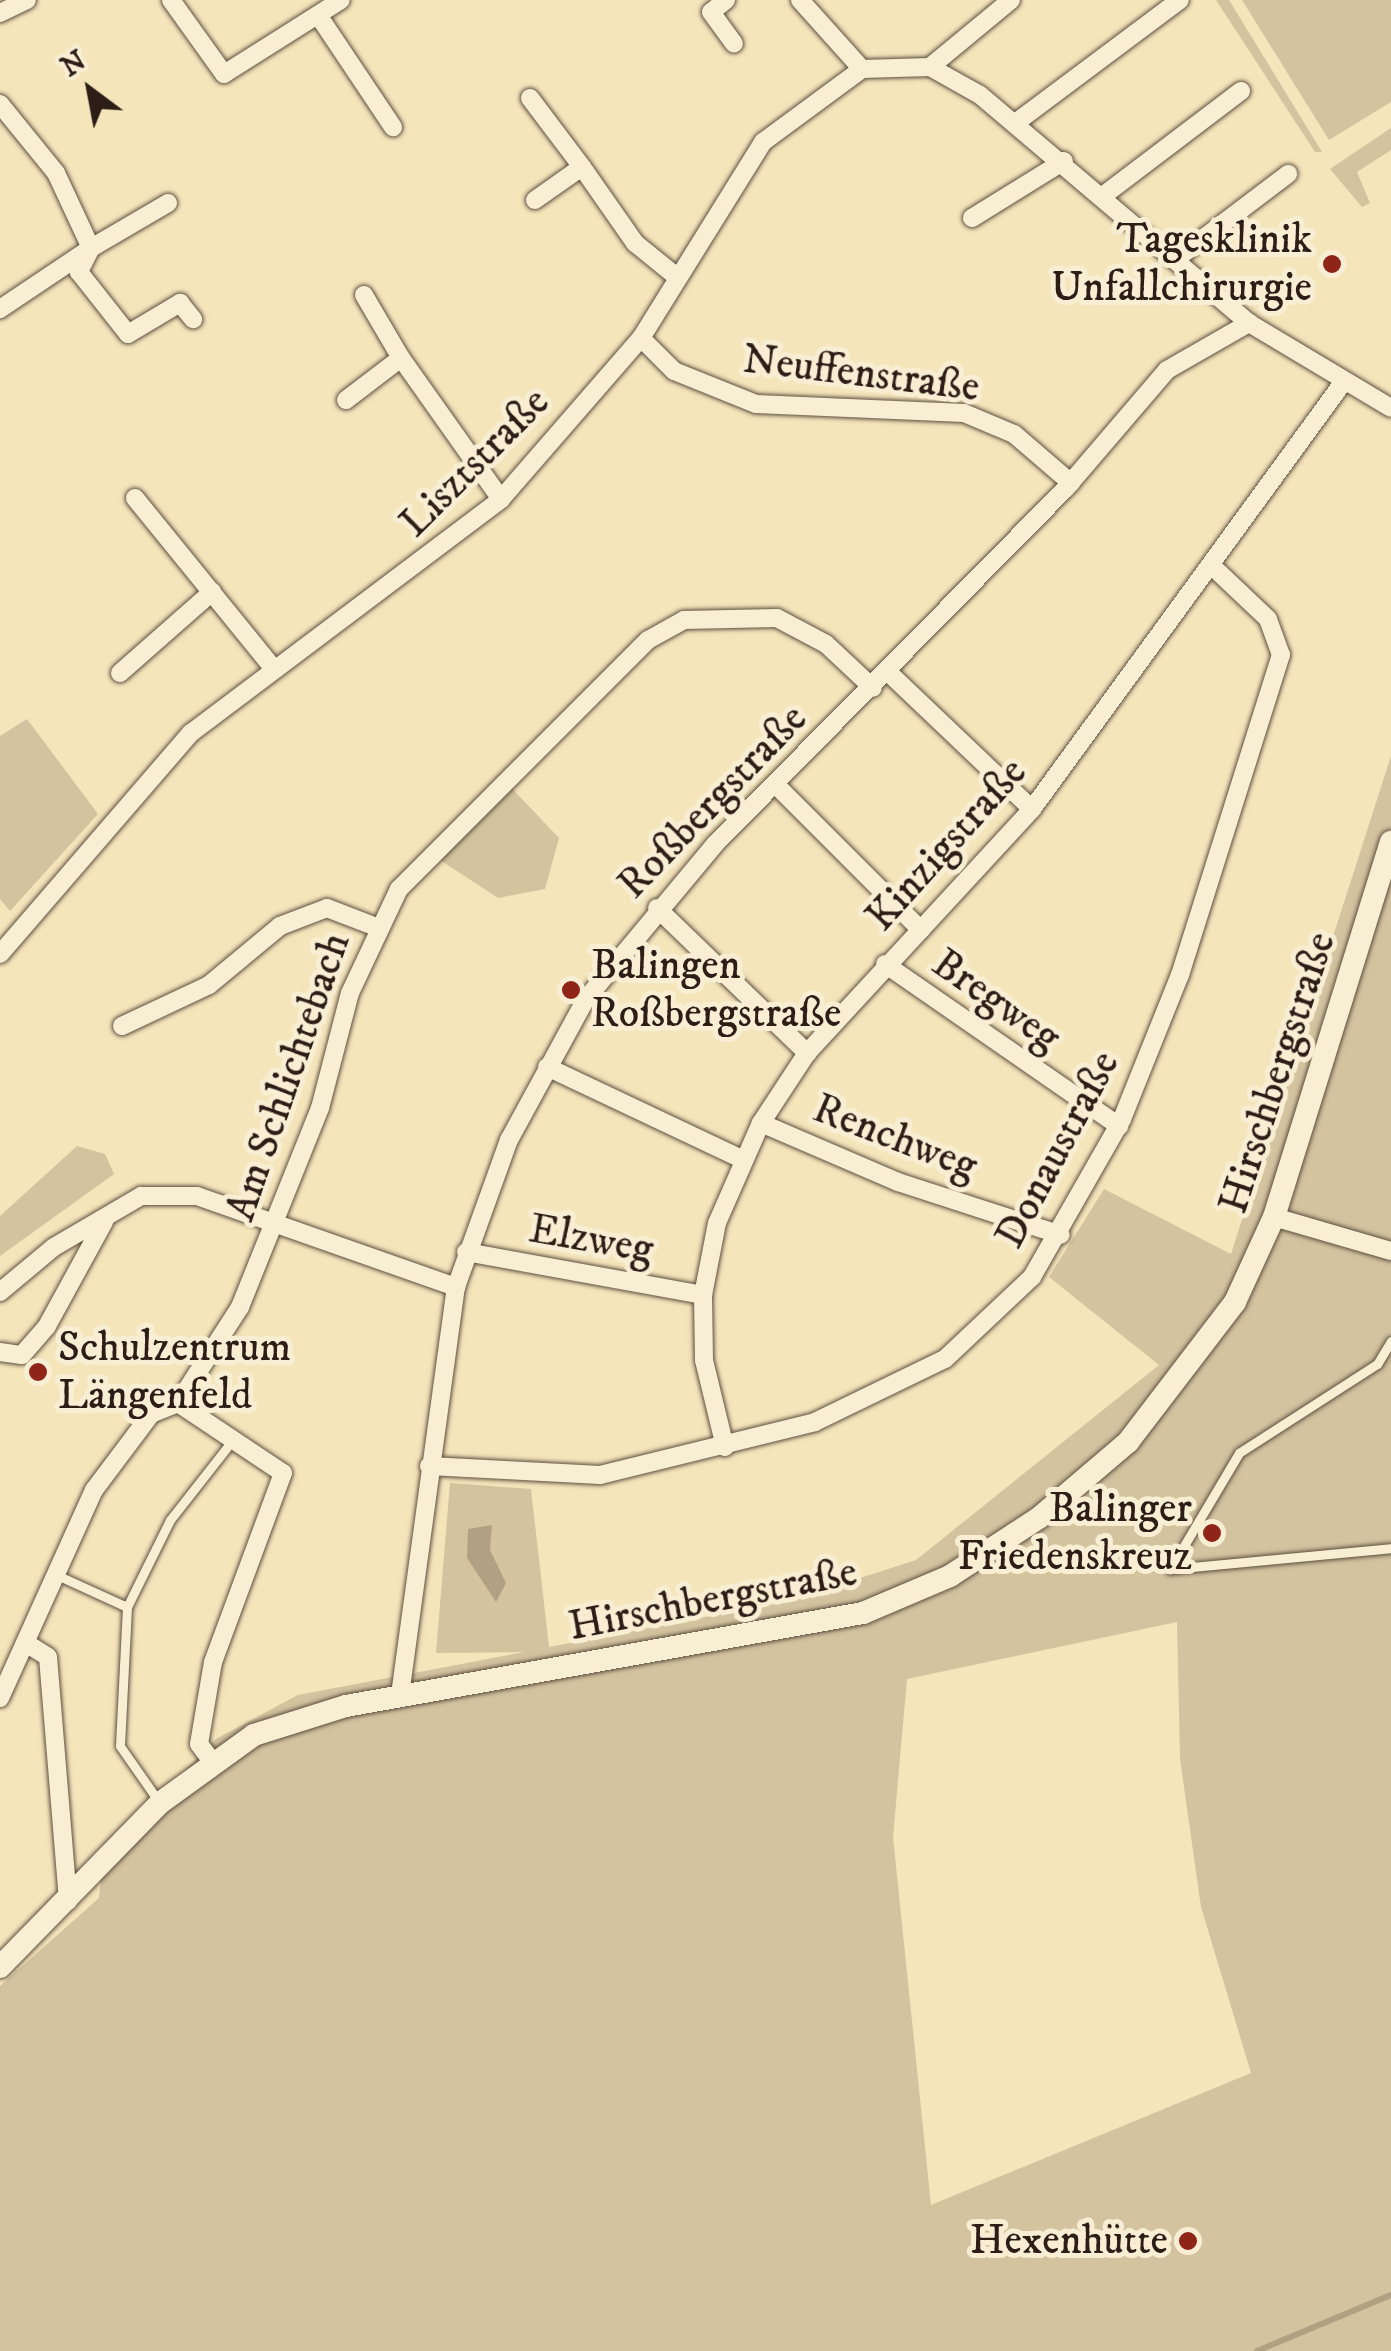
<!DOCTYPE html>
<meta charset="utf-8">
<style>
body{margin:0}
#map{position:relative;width:1391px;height:2351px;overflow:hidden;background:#f5e5bb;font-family:"IM FELL DW Pica",serif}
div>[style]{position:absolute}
.green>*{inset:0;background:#d3c39f}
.water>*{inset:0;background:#b1a183}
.stream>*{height:6px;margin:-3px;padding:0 3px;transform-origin:3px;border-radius:3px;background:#b1a183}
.roads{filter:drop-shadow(0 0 2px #5e4f40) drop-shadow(0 0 2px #5e4f40)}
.service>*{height:9px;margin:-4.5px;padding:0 4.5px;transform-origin:4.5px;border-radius:4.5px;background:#f8eed3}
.minor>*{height:18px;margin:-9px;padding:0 9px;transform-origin:9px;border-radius:9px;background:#f8eed3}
.tertiary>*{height:22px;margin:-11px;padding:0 11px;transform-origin:11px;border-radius:11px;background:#f8eed3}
.dots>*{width:28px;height:28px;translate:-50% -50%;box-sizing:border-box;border:5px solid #f8eed3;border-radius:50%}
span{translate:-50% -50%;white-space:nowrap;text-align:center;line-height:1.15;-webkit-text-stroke:10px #f8eed3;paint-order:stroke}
.poi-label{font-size:42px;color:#2c1d17}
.right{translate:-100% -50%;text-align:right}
.left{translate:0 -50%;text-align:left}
.street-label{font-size:42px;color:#2c1d17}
.north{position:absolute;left:40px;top:40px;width:100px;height:100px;-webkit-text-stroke:8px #f8eed3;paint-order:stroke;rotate:328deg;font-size:28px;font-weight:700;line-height:40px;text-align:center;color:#2c1d17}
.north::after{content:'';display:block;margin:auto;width:35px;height:45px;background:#2c1d17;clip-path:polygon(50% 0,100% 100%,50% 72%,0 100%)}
</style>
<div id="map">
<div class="green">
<div style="clip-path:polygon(1216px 0,1229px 0,1322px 152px,1315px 152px)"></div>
<div style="clip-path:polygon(1242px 0,1391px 0,1391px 102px,1329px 140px)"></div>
<div style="clip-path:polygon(1391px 128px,1391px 150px,1357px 172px,1370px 203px,1362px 207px,1330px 169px)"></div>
<div style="clip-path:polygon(27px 719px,98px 814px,10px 911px,0 899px,0 736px)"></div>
<div style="clip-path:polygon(evenodd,1391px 756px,1391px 2351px,0 2351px,0 1986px,99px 1898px,104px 1851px,216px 1739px,298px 1695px,524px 1652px,436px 1653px,450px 1483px,531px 1489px,549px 1647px,789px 1601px,916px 1560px,1159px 1365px,1049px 1277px,1104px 1189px,1231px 1254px,1391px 756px,1177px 1622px,1180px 1759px,1201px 1907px,1251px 2073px,931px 2205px,893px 1837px,907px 1679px,1177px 1622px)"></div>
<div style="clip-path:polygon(504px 780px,559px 838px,545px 889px,498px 898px,434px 856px)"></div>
<div style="clip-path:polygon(77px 1146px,105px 1154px,114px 1174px,0 1256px,0 1216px)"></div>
</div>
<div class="water">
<div style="clip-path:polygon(492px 1525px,490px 1550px,506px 1583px,496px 1602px,467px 1558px,468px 1529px)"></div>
</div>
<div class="stream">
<div style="left:1257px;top:2351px;width:145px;rotate:-22.7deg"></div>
</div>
<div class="roads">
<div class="service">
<div style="left:1391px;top:1341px;width:27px;rotate:121deg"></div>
<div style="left:1377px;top:1364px;width:164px;rotate:147.2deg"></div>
<div style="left:1239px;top:1453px;width:135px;rotate:120.7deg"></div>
<div style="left:1170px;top:1569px;width:222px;rotate:-5.4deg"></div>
<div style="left:59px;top:1576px;width:75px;rotate:24.5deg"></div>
<div style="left:127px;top:1607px;width:139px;rotate:92.9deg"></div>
<div style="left:120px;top:1746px;width:68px;rotate:55.1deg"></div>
<div style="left:127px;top:1607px;width:97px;rotate:-63.7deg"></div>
<div style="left:170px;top:1520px;width:100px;rotate:-51.9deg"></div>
</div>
<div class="minor">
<div style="left:171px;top:0;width:91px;rotate:54.4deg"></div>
<div style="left:224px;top:74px;width:138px;rotate:-32.3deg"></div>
<div style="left:726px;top:0;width:19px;rotate:141deg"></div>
<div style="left:711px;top:12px;width:39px;rotate:54deg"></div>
<div style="left:800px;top:0;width:93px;rotate:48.1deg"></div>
<div style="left:0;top:13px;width:30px;rotate:-26deg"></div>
<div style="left:318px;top:15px;width:135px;rotate:56.2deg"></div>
<div style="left:930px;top:67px;width:105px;rotate:-39.6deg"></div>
<div style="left:530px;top:98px;width:86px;rotate:53deg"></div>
<div style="left:0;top:104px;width:89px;rotate:50.9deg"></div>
<div style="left:56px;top:173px;width:83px;rotate:65deg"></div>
<div style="left:91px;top:248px;width:110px;rotate:146.2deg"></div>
<div style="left:1018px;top:121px;width:202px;rotate:-36.8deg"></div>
<div style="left:1104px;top:195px;width:172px;rotate:-37.2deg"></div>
<div style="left:535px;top:200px;width:57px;rotate:-35.1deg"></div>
<div style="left:582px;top:167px;width:93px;rotate:55.1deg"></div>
<div style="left:635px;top:243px;width:54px;rotate:39deg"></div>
<div style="left:168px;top:203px;width:89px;rotate:149.7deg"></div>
<div style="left:91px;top:248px;width:27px;rotate:117deg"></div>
<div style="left:79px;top:272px;width:79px;rotate:51.7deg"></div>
<div style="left:128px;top:334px;width:61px;rotate:-30.8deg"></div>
<div style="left:180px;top:303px;width:21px;rotate:51deg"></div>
<div style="left:972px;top:218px;width:108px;rotate:-31.8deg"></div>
<div style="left:1176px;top:259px;width:141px;rotate:-37.2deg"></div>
<div style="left:364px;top:295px;width:73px;rotate:59.6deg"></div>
<div style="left:641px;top:338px;width:47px;rotate:45deg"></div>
<div style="left:674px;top:371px;width:88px;rotate:21.9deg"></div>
<div style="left:756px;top:404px;width:208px;rotate:2.5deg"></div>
<div style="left:964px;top:413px;width:54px;rotate:22.8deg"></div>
<div style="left:1014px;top:434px;width:75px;rotate:40.7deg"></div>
<div style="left:346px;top:400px;width:69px;rotate:-37.4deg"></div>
<div style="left:401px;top:358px;width:173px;rotate:54.7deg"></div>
<div style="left:135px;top:498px;width:219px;rotate:50.9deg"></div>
<div style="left:120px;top:673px;width:123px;rotate:-41.4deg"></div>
<div style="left:889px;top:673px;width:197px;rotate:43.6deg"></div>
<div style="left:775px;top:784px;width:206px;rotate:45deg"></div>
<div style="left:657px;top:908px;width:209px;rotate:44deg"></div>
<div style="left:0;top:954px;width:292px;rotate:-49.2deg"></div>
<div style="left:191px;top:733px;width:388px;rotate:-37deg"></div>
<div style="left:501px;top:499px;width:213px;rotate:-49deg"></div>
<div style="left:641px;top:338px;width:231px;rotate:-58.1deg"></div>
<div style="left:763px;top:142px;width:123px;rotate:-36.4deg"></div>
<div style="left:862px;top:69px;width:68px;rotate:-1.7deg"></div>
<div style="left:930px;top:67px;width:57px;rotate:29.2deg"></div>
<div style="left:980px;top:95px;width:353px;rotate:40.3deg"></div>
<div style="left:1249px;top:323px;width:165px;rotate:30.9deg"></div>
<div style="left:885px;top:964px;width:285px;rotate:34.7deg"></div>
<div style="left:122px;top:1026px;width:96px;rotate:-25.2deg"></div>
<div style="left:209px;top:985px;width:92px;rotate:-39.7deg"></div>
<div style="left:280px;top:926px;width:50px;rotate:-21deg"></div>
<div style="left:327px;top:908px;width:56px;rotate:21deg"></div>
<div style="left:547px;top:1067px;width:216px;rotate:25.3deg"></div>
<div style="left:761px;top:1123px;width:149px;rotate:23.3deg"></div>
<div style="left:898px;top:1182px;width:171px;rotate:18deg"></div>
<div style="left:1274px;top:1217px;width:122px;rotate:16.2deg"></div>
<div style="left:466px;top:1252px;width:241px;rotate:10.3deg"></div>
<div style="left:0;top:1292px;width:70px;rotate:-39.8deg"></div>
<div style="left:54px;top:1247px;width:101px;rotate:-30.4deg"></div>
<div style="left:141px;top:1196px;width:56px"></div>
<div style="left:197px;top:1196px;width:275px;rotate:19.4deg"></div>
<div style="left:0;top:1352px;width:22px;rotate:8deg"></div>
<div style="left:22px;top:1355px;width:38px;rotate:-49deg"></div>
<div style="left:47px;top:1326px;width:119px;rotate:-61.3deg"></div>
<div style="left:178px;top:1403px;width:126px;rotate:33.7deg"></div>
<div style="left:283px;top:1473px;width:202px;rotate:110.3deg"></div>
<div style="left:213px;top:1662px;width:83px;rotate:99.7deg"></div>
<div style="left:199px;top:1744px;width:20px;rotate:53deg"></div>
<div style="left:725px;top:1447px;width:89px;rotate:-103.6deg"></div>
<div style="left:704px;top:1360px;width:65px;rotate:-90.9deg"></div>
<div style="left:703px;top:1295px;width:73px;rotate:-79deg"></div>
<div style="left:717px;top:1223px;width:109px;rotate:-66.3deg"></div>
<div style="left:761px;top:1123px;width:84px;rotate:-56.7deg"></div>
<div style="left:807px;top:1053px;width:332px;rotate:-47.3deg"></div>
<div style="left:1032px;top:809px;width:526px;rotate:-53.89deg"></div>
<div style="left:429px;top:1466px;width:171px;rotate:3deg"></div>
<div style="left:600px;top:1475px;width:221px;rotate:-13.8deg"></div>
<div style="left:815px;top:1422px;width:144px;rotate:-25.9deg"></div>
<div style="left:945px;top:1359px;width:120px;rotate:-43.3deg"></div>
<div style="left:1032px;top:1277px;width:182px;rotate:-60.3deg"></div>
<div style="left:1122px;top:1119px;width:155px;rotate:-68.1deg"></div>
<div style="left:1180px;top:975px;width:336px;rotate:-72.5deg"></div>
<div style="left:1281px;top:655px;width:38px;rotate:-110deg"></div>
<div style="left:1268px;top:619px;width:76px;rotate:-136.6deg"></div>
<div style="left:29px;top:1645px;width:22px;rotate:32deg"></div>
<div style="left:48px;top:1657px;width:245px;rotate:85.3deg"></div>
<div style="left:400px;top:1695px;width:412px;rotate:-82.2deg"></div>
<div style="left:456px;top:1287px;width:156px;rotate:-70.2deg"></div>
<div style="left:509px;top:1140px;width:161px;rotate:-61.4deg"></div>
<div style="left:586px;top:999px;width:202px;rotate:-50.2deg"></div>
<div style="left:715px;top:844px;width:500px;rotate:-45.4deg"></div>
<div style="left:1066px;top:488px;width:155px;rotate:-49.4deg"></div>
<div style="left:1167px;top:370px;width:95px;rotate:-29.8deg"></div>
<div style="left:0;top:1698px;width:228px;rotate:-65.7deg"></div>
<div style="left:94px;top:1490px;width:95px;rotate:-53.1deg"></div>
<div style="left:151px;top:1414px;width:29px;rotate:-22deg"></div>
<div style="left:178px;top:1403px;width:114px;rotate:-57.1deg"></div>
<div style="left:240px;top:1307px;width:214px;rotate:-68.1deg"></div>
<div style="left:320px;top:1108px;width:119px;rotate:-75.4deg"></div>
<div style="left:350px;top:993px;width:115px;rotate:-64.8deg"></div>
<div style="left:399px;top:889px;width:352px;rotate:-45deg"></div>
<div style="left:648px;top:640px;width:41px;rotate:-29.1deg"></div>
<div style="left:684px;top:620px;width:93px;rotate:-1.2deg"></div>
<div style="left:777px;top:618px;width:55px;rotate:28deg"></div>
<div style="left:826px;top:644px;width:64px;rotate:43.1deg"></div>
</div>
<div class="tertiary">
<div style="left:0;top:1967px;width:229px;rotate:-45.7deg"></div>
<div style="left:160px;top:1803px;width:116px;rotate:-35.9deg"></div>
<div style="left:254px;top:1735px;width:96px;rotate:-17.5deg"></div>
<div style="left:346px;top:1706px;width:525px;rotate:-10.2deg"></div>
<div style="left:863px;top:1613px;width:95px;rotate:-23deg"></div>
<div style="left:950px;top:1576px;width:108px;rotate:-33.2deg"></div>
<div style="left:1040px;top:1517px;width:116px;rotate:-40.4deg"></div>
<div style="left:1128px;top:1442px;width:176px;rotate:-52.6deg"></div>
<div style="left:1235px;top:1302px;width:94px;rotate:-65.4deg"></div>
<div style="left:1274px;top:1217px;width:393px;rotate:-72.7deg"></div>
</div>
</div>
<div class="dots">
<div style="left:1332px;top:264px;background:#8f2418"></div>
<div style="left:571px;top:990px;background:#8f2418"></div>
<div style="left:38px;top:1372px;background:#8f2418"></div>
<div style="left:1212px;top:1533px;background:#8f2418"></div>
<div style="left:1188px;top:2241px;background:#8f2418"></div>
</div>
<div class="poi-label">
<span class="right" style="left:1312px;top:264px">Tagesklinik<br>Unfallchirurgie</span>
<span class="left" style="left:591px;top:990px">Balingen<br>Roßbergstraße</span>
<span class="left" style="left:58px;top:1372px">Schulzentrum<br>Längenfeld</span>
<span class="right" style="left:1192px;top:1533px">Balinger<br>Friedenskreuz</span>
<span class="right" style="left:1168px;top:2241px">Hexenhütte</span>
</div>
<div class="street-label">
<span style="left:861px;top:374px;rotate:7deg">Neuffenstraße</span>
<span style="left:475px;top:463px;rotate:-45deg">Lisztstraße</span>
<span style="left:713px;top:802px;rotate:-46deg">Roßbergstraße</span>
<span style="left:947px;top:845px;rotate:-48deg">Kinzigstraße</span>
<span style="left:996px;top:1001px;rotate:35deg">Bregweg</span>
<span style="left:1278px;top:1073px;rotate:-72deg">Hirschbergstraße</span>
<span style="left:289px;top:1077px;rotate:-71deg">Am Schlichtebach</span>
<span style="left:895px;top:1138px;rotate:21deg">Renchweg</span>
<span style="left:1058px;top:1150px;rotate:-62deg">Donaustraße</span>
<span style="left:591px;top:1240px;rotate:10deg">Elzweg</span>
<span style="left:713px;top:1600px;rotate:-11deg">Hirschbergstraße</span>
</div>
<div class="north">N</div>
</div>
